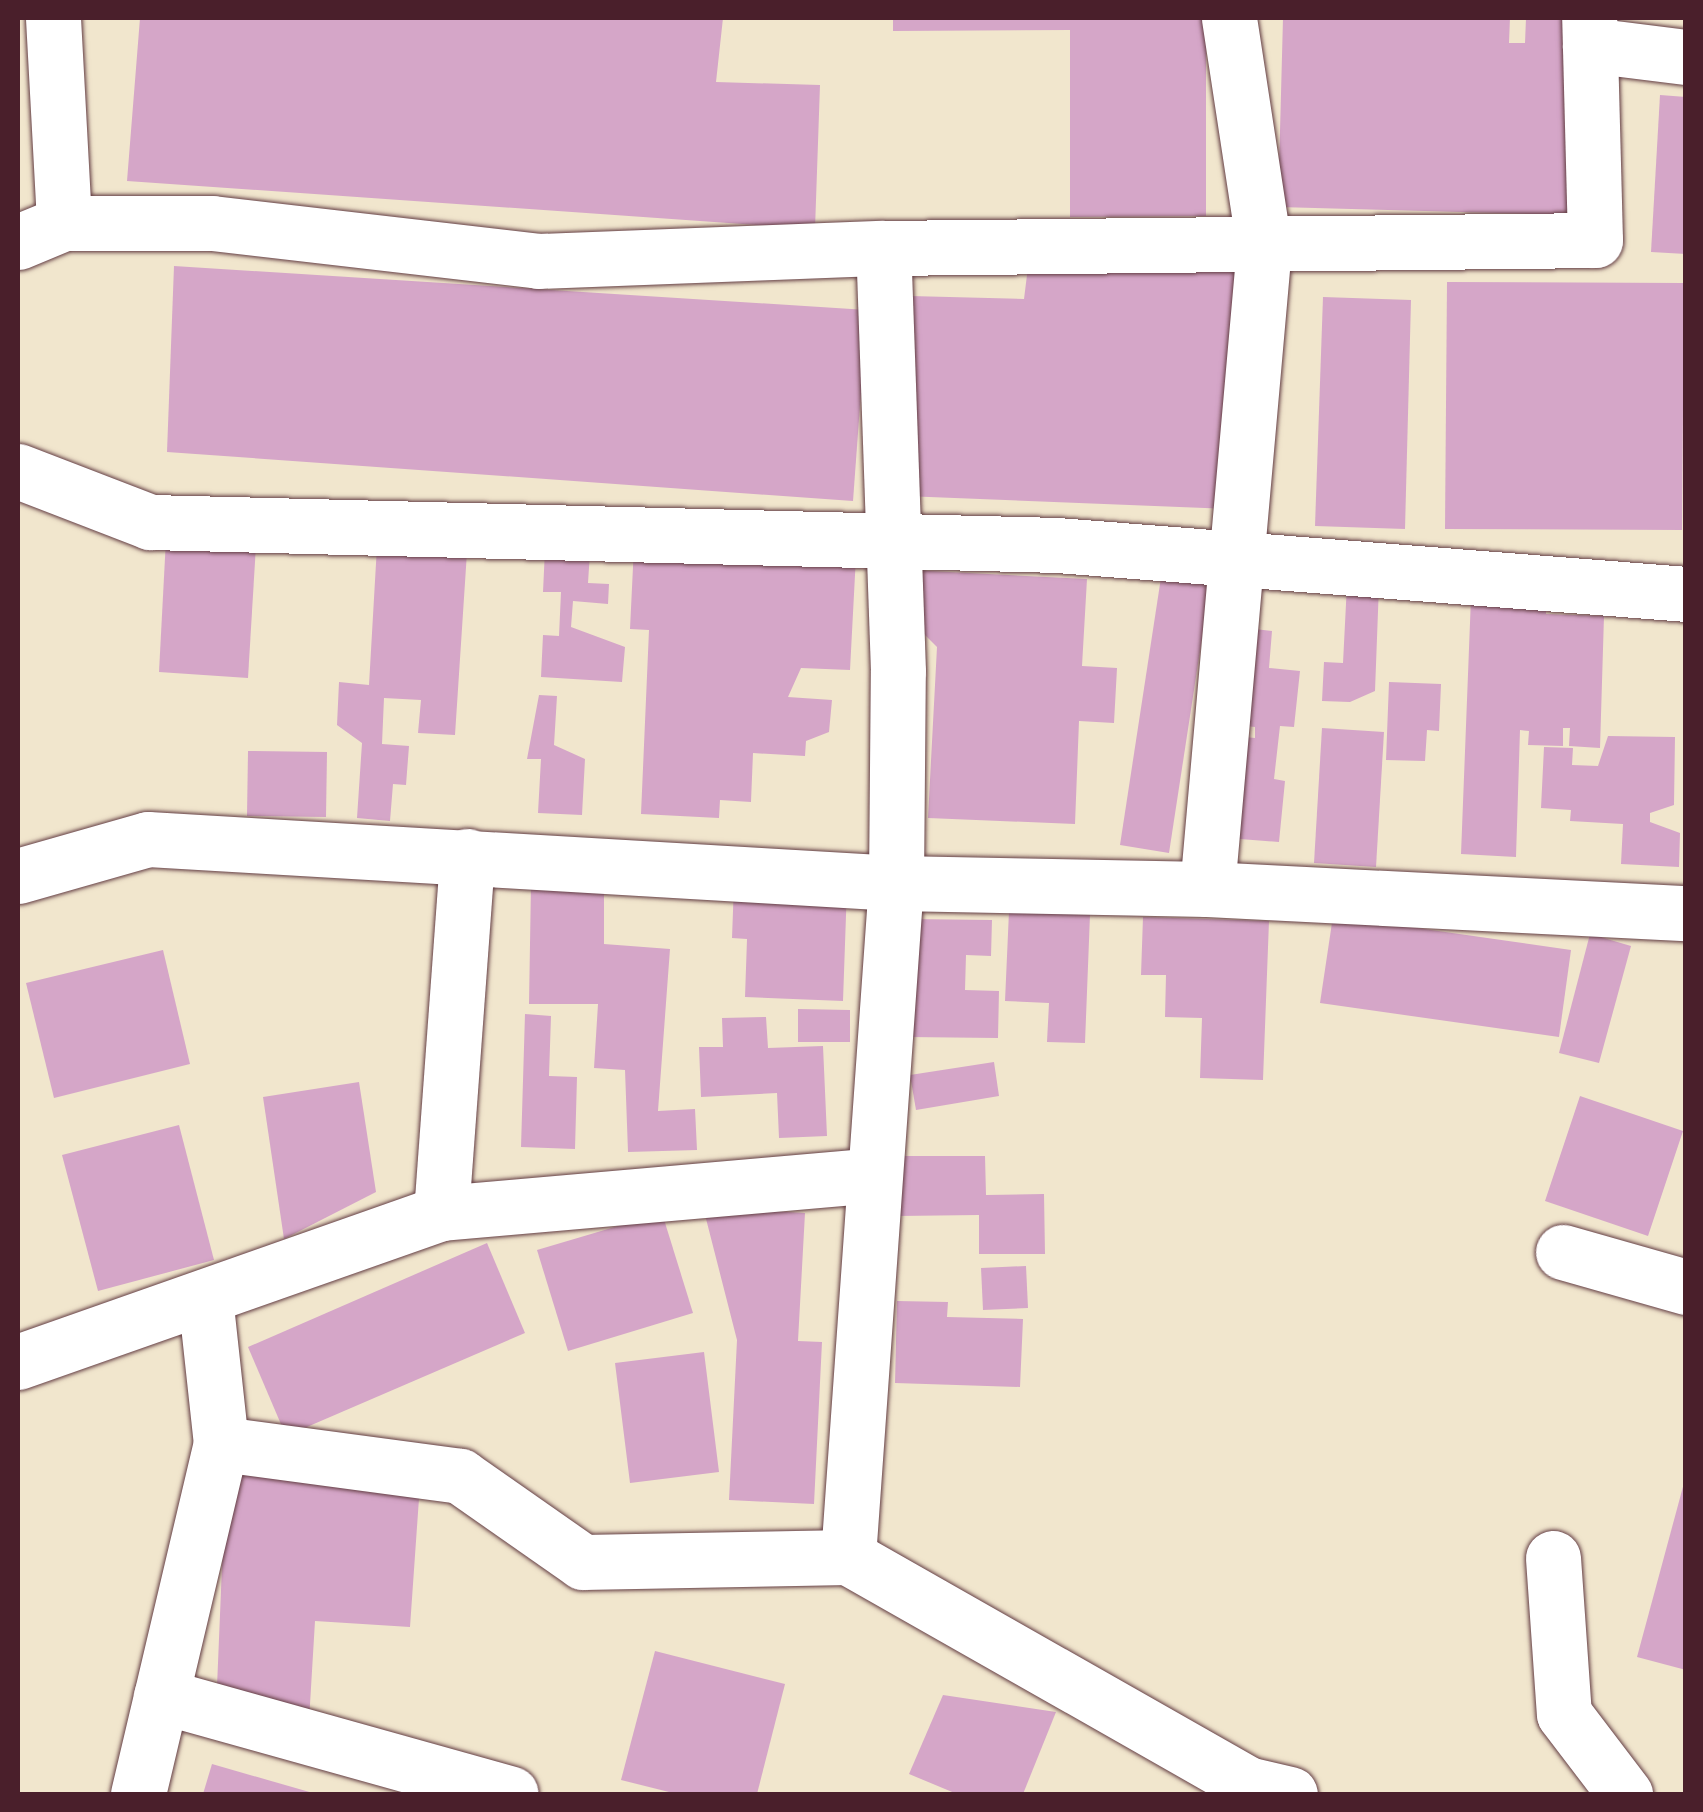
<!DOCTYPE html>
<style>
body{margin:0}
#map{position:relative;width:1703px;height:1812px;overflow:hidden;background:#f1e6cd;font-family:"Libre Bodoni",serif}
div>[style]{position:absolute}
.building>*{inset:0;background:#d5a6c8}
.roads{filter:drop-shadow(0 0 2px #633d43) drop-shadow(0 0 2px #633d43)}
.minor>*{height:55px;margin:-27.5px;padding:0 27.5px;transform-origin:27.5px;border-radius:27.5px;background:#fff}
span{translate:-50% -50%;white-space:nowrap;text-align:center;line-height:1.15;-webkit-text-stroke:8px #f7f3e8;paint-order:stroke}
.frame{position:absolute;inset:0;border:20px solid #4a1f2b;pointer-events:none}
</style>
<div id="map">
<div class="building">
<div style="clip-path:polygon(140px 18px,723px 18px,716px 82px,820px 85px,815px 229px,127px 181px)"></div>
<div style="clip-path:polygon(893px 18px,1206px 18px,1206px 216px,1070px 217px,1070px 30px,893px 31px)"></div>
<div style="clip-path:polygon(1283px 18px,1510px 18px,1509px 43px,1525px 43px,1526px 18px,1579px 18px,1573px 215px,1278px 207px)"></div>
<div style="clip-path:polygon(1660px 95px,1686px 97px,1686px 254px,1651px 252px)"></div>
<div style="clip-path:polygon(1029px 259px,1241px 268px,1230px 509px,904px 496px,910px 296px,1024px 299px)"></div>
<div style="clip-path:polygon(174px 266px,867px 310px,853px 501px,167px 452px)"></div>
<div style="clip-path:polygon(1447px 282px,1684px 283px,1682px 530px,1445px 529px)"></div>
<div style="clip-path:polygon(1323px 297px,1411px 300px,1405px 529px,1315px 526px)"></div>
<div style="clip-path:polygon(166px 539px,256px 545px,248px 678px,159px 672px)"></div>
<div style="clip-path:polygon(377px 546px,467px 552px,455px 735px,418px 733px,421px 700px,384px 698px,382px 744px,409px 746px,406px 785px,393px 784px,390px 821px,357px 818px,362px 743px,337px 725px,339px 682px,369px 685px)"></div>
<div style="clip-path:polygon(634px 546px,856px 556px,850px 670px,801px 668px,788px 697px,832px 700px,829px 732px,806px 741px,805px 756px,753px 753px,751px 802px,720px 800px,719px 818px,641px 814px,649px 630px,630px 629px)"></div>
<div style="clip-path:polygon(545px 549px,590px 552px,588px 583px,609px 584px,608px 604px,573px 601px,571px 627px,625px 647px,622px 682px,541px 677px,543px 635px,559px 636px,561px 592px,543px 592px)"></div>
<div style="clip-path:polygon(910px 570px,1087px 579px,1082px 666px,1117px 668px,1114px 723px,1079px 721px,1075px 824px,928px 818px,937px 647px,908px 618px)"></div>
<div style="clip-path:polygon(1162px 571px,1211px 579px,1169px 853px,1120px 845px)"></div>
<div style="clip-path:polygon(1347px 584px,1379px 585px,1375px 691px,1350px 702px,1322px 701px,1324px 662px,1343px 663px)"></div>
<div style="clip-path:polygon(1471px 597px,1546px 600px,1546px 614px,1604px 616px,1600px 748px,1569px 746px,1570px 728px,1563px 728px,1563px 746px,1528px 745px,1529px 731px,1520px 730px,1516px 857px,1461px 854px)"></div>
<div style="clip-path:polygon(1246px 628px,1272px 631px,1269px 668px,1300px 671px,1294px 727px,1280px 726px,1274px 779px,1285px 781px,1279px 842px,1227px 838px,1235px 736px,1255px 738px,1255px 727px,1237px 725px)"></div>
<div style="clip-path:polygon(1389px 682px,1441px 684px,1439px 731px,1427px 730px,1425px 761px,1386px 760px)"></div>
<div style="clip-path:polygon(539px 695px,557px 696px,554px 745px,585px 759px,582px 815px,538px 813px,541px 759px,527px 759px)"></div>
<div style="clip-path:polygon(1322px 728px,1384px 732px,1376px 867px,1314px 863px)"></div>
<div style="clip-path:polygon(1608px 736px,1675px 737px,1674px 805px,1650px 813px,1650px 822px,1680px 833px,1679px 867px,1621px 864px,1623px 824px,1570px 821px,1571px 810px,1541px 808px,1544px 747px,1573px 748px,1572px 765px,1598px 766px)"></div>
<div style="clip-path:polygon(248px 751px,327px 752px,326px 817px,247px 816px)"></div>
<div style="clip-path:polygon(531px 884px,604px 885px,604px 944px,670px 949px,658px 1111px,695px 1109px,697px 1150px,628px 1152px,625px 1070px,594px 1068px,598px 1004px,529px 1004px)"></div>
<div style="clip-path:polygon(734px 884px,847px 887px,843px 1001px,745px 997px,747px 939px,732px 938px)"></div>
<div style="clip-path:polygon(1009px 911px,1090px 915px,1085px 1043px,1047px 1042px,1049px 1003px,1005px 1001px)"></div>
<div style="clip-path:polygon(1333px 916px,1571px 950px,1559px 1037px,1320px 1003px)"></div>
<div style="clip-path:polygon(1143px 917px,1269px 921px,1263px 1080px,1200px 1078px,1202px 1018px,1165px 1017px,1166px 975px,1141px 975px)"></div>
<div style="clip-path:polygon(909px 919px,992px 920px,991px 956px,966px 955px,965px 990px,999px 991px,998px 1038px,908px 1037px)"></div>
<div style="clip-path:polygon(1590px 934px,1631px 946px,1599px 1063px,1559px 1053px)"></div>
<div style="clip-path:polygon(163px 950px,190px 1064px,54px 1098px,26px 983px)"></div>
<div style="clip-path:polygon(798px 1009px,850px 1010px,850px 1042px,798px 1042px)"></div>
<div style="clip-path:polygon(525px 1014px,551px 1016px,549px 1076px,577px 1077px,575px 1149px,521px 1147px)"></div>
<div style="clip-path:polygon(766px 1017px,768px 1048px,823px 1046px,827px 1136px,779px 1138px,777px 1093px,701px 1097px,699px 1047px,723px 1047px,722px 1018px)"></div>
<div style="clip-path:polygon(994px 1062px,999px 1096px,916px 1110px,910px 1075px)"></div>
<div style="clip-path:polygon(359px 1082px,376px 1192px,284px 1239px,263px 1097px)"></div>
<div style="clip-path:polygon(1580px 1096px,1683px 1131px,1648px 1236px,1545px 1201px)"></div>
<div style="clip-path:polygon(179px 1125px,214px 1260px,98px 1291px,62px 1155px)"></div>
<div style="clip-path:polygon(898px 1156px,985px 1156px,986px 1195px,1044px 1194px,1045px 1254px,979px 1254px,979px 1215px,898px 1216px)"></div>
<div style="clip-path:polygon(703px 1207px,805px 1213px,798px 1341px,822px 1342px,814px 1504px,729px 1500px,737px 1340px)"></div>
<div style="clip-path:polygon(662px 1213px,693px 1313px,568px 1351px,537px 1250px)"></div>
<div style="clip-path:polygon(487px 1243px,525px 1333px,286px 1436px,248px 1347px)"></div>
<div style="clip-path:polygon(1026px 1266px,1028px 1308px,983px 1310px,981px 1268px)"></div>
<div style="clip-path:polygon(897px 1301px,948px 1302px,947px 1317px,1023px 1319px,1020px 1387px,895px 1383px)"></div>
<div style="clip-path:polygon(704px 1352px,719px 1472px,630px 1483px,615px 1363px)"></div>
<div style="clip-path:polygon(226px 1470px,420px 1484px,410px 1627px,315px 1621px,309px 1721px,216px 1711px)"></div>
<div style="clip-path:polygon(1684px 1483px,1686px 1483px,1686px 1670px,1637px 1657px)"></div>
<div style="clip-path:polygon(655px 1651px,785px 1684px,757px 1794px,677px 1794px,621px 1780px)"></div>
<div style="clip-path:polygon(943px 1695px,1056px 1712px,1023px 1794px,957px 1794px,909px 1774px)"></div>
<div style="clip-path:polygon(212px 1764px,313px 1793px,313px 1794px,203px 1794px)"></div>
</div>
<div class="roads">
<div class="minor">
<div style="left:53px;top:18px;width:205px;rotate:86.9deg"></div>
<div style="left:1590px;top:45px;width:97px;rotate:7.1deg"></div>
<div style="left:18px;top:242px;width:50px;rotate:-22.4deg"></div>
<div style="left:64px;top:223px;width:148px"></div>
<div style="left:212px;top:223px;width:328px;rotate:6.6deg"></div>
<div style="left:538px;top:261px;width:345px;rotate:-2.2deg"></div>
<div style="left:883px;top:248px;width:712px;rotate:-0.64deg"></div>
<div style="left:1595px;top:240px;width:222px;rotate:-91.5deg"></div>
<div style="left:18px;top:471px;width:142px;rotate:21.1deg"></div>
<div style="left:150px;top:522px;width:907px;rotate:1.45deg"></div>
<div style="left:1057px;top:545px;width:631px;rotate:4.45deg"></div>
<div style="left:18px;top:876px;width:135px;rotate:-15.9deg"></div>
<div style="left:148px;top:839px;width:749px;rotate:3.37deg"></div>
<div style="left:896px;top:883px;width:311px;rotate:1.1deg"></div>
<div style="left:1207px;top:889px;width:480px;rotate:2.9deg"></div>
<div style="left:1207px;top:889px;width:645px;rotate:-84.93deg"></div>
<div style="left:1264px;top:247px;width:232px;rotate:-98.7deg"></div>
<div style="left:441px;top:1213px;width:358px;rotate:-85.8deg"></div>
<div style="left:1563px;top:1252px;width:128px;rotate:15.9deg"></div>
<div style="left:18px;top:1362px;width:448px;rotate:-19.4deg"></div>
<div style="left:441px;top:1213px;width:434px;rotate:-5deg"></div>
<div style="left:221px;top:1444px;width:241px;rotate:7.6deg"></div>
<div style="left:460px;top:1476px;width:150px;rotate:35deg"></div>
<div style="left:583px;top:1562px;width:265px;rotate:-1.1deg"></div>
<div style="left:848px;top:1557px;width:676px;rotate:-85.93deg"></div>
<div style="left:896px;top:883px;width:212px;rotate:-89.5deg"></div>
<div style="left:898px;top:671px;width:423px;rotate:-92deg"></div>
<div style="left:848px;top:1557px;width:459px;rotate:29.6deg"></div>
<div style="left:1247px;top:1784px;width:44px;rotate:13.1deg"></div>
<div style="left:1553px;top:1558px;width:156px;rotate:86deg"></div>
<div style="left:1564px;top:1714px;width:101px;rotate:52.7deg"></div>
<div style="left:161px;top:1696px;width:363px;rotate:15.6deg"></div>
<div style="left:138px;top:1794px;width:360px;rotate:-76.7deg"></div>
<div style="left:221px;top:1444px;width:148px;rotate:-96.2deg"></div>
</div>
</div>
<div class="frame"></div>
</div>
